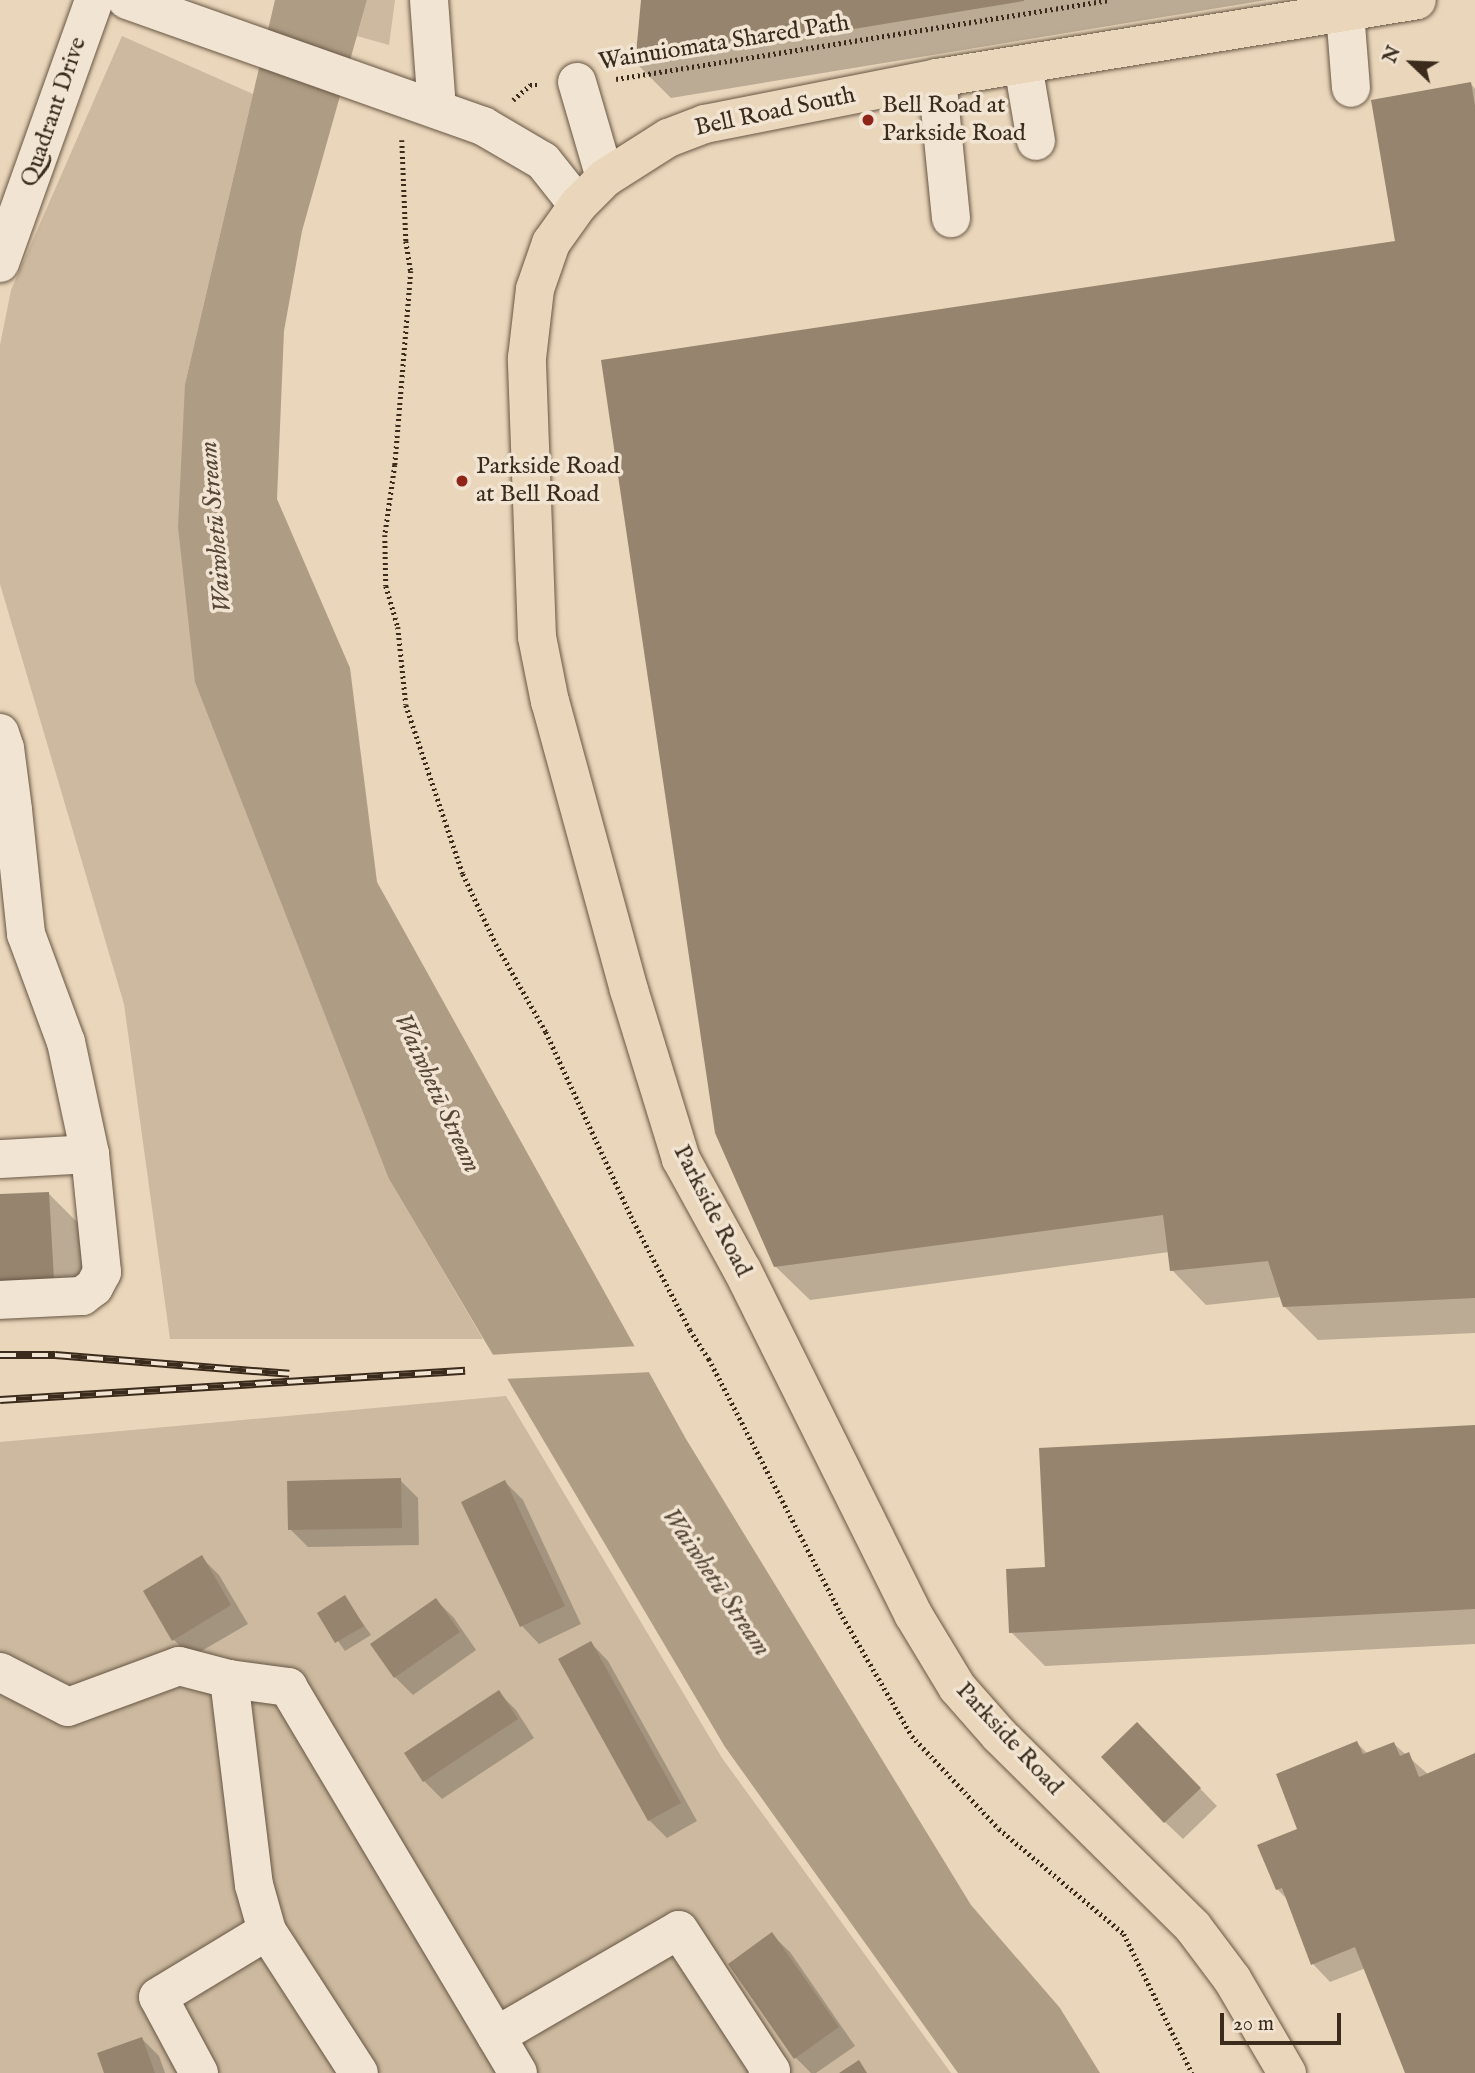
<!DOCTYPE html>
<meta charset="utf-8">
<style>
body{margin:0}
#map{position:relative;width:1475px;height:2073px;overflow:hidden;background:#ead6ba;font-family:"IM FELL English",serif}
div>[style]{position:absolute}
.green>*{inset:0;background:#ccb99f}
.water>*{inset:0;background:#ae9c84}
.pier>*{inset:0;background:#ead6ba}
.shadow>*{inset:0;background:#0003}
.building>*{inset:0;background:#96846e}
.path>*{height:4.5px;margin-top:-2.25px;transform-origin:0;background:repeating-linear-gradient(90deg,#3b2b1c 0 2px,transparent 0 5.5px)}
.roads{filter:drop-shadow(0 0 2px #675644) drop-shadow(0 0 2px #675644)}
.minor>*{height:38px;margin:-19px;padding:0 19px;transform-origin:19px;border-radius:19px;background:#f1e4d2}
.major>*{height:38px;margin:-19px;padding:0 19px;transform-origin:19px;border-radius:19px;background:#ead6ba}
.rail>*{height:8px;margin-top:-4px;transform-origin:0;background:repeating-linear-gradient(90deg,#f1e4d2 0 16px,#3b2b1c 0 32px);box-sizing:border-box;border-block:2px solid #3b2b1c}
.dots>*{width:19px;height:19px;translate:-50% -50%;box-sizing:border-box;border:4px solid #f1e4d2;border-radius:50%}
span{translate:-50% -50%;white-space:nowrap;text-align:center;line-height:1.15;-webkit-text-stroke:7px #f1e4d2;paint-order:stroke}
.street-label{font-size:24px;color:#3b2b1c}
.poi-label{font-size:24px;color:#3b2b1c}
.left{translate:0 -50%;text-align:left}
.water-label{font-size:26px;color:#584736;font-style:italic}
.north{position:absolute;left:1377px;top:28px;width:70px;height:70px;-webkit-text-stroke:5px #f1e4d2;paint-order:stroke;rotate:293deg;font-size:19px;font-weight:700;line-height:28px;text-align:center;color:#3b2b1c}
.north::after{content:'';display:block;margin:auto;width:24px;height:32px;background:#3b2b1c;clip-path:polygon(50% 0,100% 100%,50% 72%,0 100%)}
.scale{position:absolute;left:1220px;top:2013px;width:121px;height:32px;box-sizing:border-box;border:4px solid #3b2b1c;border-top:0;padding-left:9px;font-size:21px;line-height:24px;white-space:nowrap;color:#3b2b1c;-webkit-text-stroke:5px #f1e4d2;paint-order:stroke}
</style>
<div id="map">
<div class="green">
<div style="clip-path:polygon(367px 0,395px 0,389px 45px,357px 36px)"></div>
<div style="clip-path:polygon(122px 36px,253px 94px,185px 384px,389px 1179px,483px 1339px,170px 1339px,124px 1004px,0 584px,0 345px,11px 290px)"></div>
<div style="clip-path:polygon(506px 1396px,722px 1758px,951px 2073px,0 2073px,0 1442px)"></div>
</div>
<div class="water">
<div style="clip-path:polygon(275px 0,367px 0,302px 231px,284px 331px,277px 499px,350px 668px,377px 882px,686px 1439px,971px 1905px,1060px 2008px,1100px 2073px,958px 2073px,725px 1747px,389px 1179px,195px 682px,178px 527px,185px 384px)"></div>
</div>
<div class="pier">
<div style="clip-path:polygon(639px 1346px,653px 1372px,503px 1379px,489px 1355px)"></div>
</div>
<div class="shadow">
<div style="clip-path:polygon(643px 0,1267px 0,671px 98px,637px 64px)"></div>
<div style="clip-path:polygon(1471px 84px,1475px 89px,1475px 1333px,1318px 1340px,1284px 1306px,1281px 1297px,1206px 1305px,1172px 1270px,1169px 1252px,810px 1300px,775px 1266px,1397px 242px)"></div>
<div style="clip-path:polygon(48px 1193px,83px 1228px,87px 1314px,0 1319px,0 1196px)"></div>
<div style="clip-path:polygon(1475px 1427px,1475px 1644px,1045px 1666px,1011px 1632px,1047px 1569px)"></div>
<div style="clip-path:polygon(400px 1480px,418px 1498px,419px 1545px,308px 1547px,290px 1529px)"></div>
<div style="clip-path:polygon(505px 1482px,523px 1500px,581px 1624px,539px 1644px,522px 1626px)"></div>
<div style="clip-path:polygon(202px 1558px,219px 1575px,248px 1624px,191px 1657px,174px 1640px)"></div>
<div style="clip-path:polygon(345px 1598px,371px 1635px,345px 1651px,319px 1614px)"></div>
<div style="clip-path:polygon(436px 1600px,454px 1618px,476px 1650px,413px 1695px,395px 1677px)"></div>
<div style="clip-path:polygon(591px 1643px,608px 1661px,697px 1821px,667px 1838px,649px 1820px)"></div>
<div style="clip-path:polygon(499px 1693px,516px 1710px,534px 1738px,442px 1799px,424px 1781px)"></div>
<div style="clip-path:polygon(1137px 1724px,1217px 1806px,1183px 1839px,1165px 1822px)"></div>
<div style="clip-path:polygon(1357px 1743px,1368px 1754px,1394px 1744px,1429px 1775px,1475px 1755px,1475px 2073px,1407px 2073px,1366px 1968px,1330px 1982px,1313px 1964px,1288px 1900px,1277px 1889px,1301px 1830px)"></div>
<div style="clip-path:polygon(772px 1935px,790px 1952px,855px 2046px,816px 2073px,811px 2073px,796px 2058px)"></div>
<div style="clip-path:polygon(142px 2039px,159px 2056px,165px 2073px,106px 2073px)"></div>
</div>
<div class="building">
<div style="clip-path:polygon(641px 0,1024px 0,1024px 1px,635px 65px)"></div>
<div style="clip-path:polygon(1471px 82px,1475px 106px,1475px 1298px,1283px 1307px,1268px 1261px,1170px 1271px,1163px 1215px,774px 1267px,715px 1133px,601px 360px,1395px 241px,1371px 100px)"></div>
<div style="clip-path:polygon(49px 1192px,54px 1280px,0 1284px,0 1194px)"></div>
<div style="clip-path:polygon(1475px 1425px,1475px 1609px,1009px 1633px,1006px 1569px,1045px 1567px,1039px 1448px)"></div>
<div style="clip-path:polygon(401px 1478px,402px 1528px,288px 1530px,287px 1481px)"></div>
<div style="clip-path:polygon(505px 1480px,565px 1606px,520px 1627px,461px 1502px)"></div>
<div style="clip-path:polygon(202px 1555px,231px 1605px,172px 1641px,143px 1591px)"></div>
<div style="clip-path:polygon(345px 1595px,364px 1626px,335px 1643px,317px 1613px)"></div>
<div style="clip-path:polygon(436px 1598px,460px 1632px,394px 1678px,370px 1644px)"></div>
<div style="clip-path:polygon(591px 1641px,681px 1803px,648px 1821px,558px 1659px)"></div>
<div style="clip-path:polygon(499px 1690px,518px 1719px,423px 1782px,404px 1753px)"></div>
<div style="clip-path:polygon(1137px 1722px,1201px 1788px,1164px 1823px,1101px 1757px)"></div>
<div style="clip-path:polygon(1357px 1741px,1363px 1754px,1394px 1742px,1400px 1756px,1409px 1752px,1419px 1777px,1475px 1753px,1475px 2073px,1405px 2073px,1355px 1947px,1311px 1965px,1282px 1888px,1276px 1890px,1257px 1845px,1297px 1829px,1276px 1774px)"></div>
<div style="clip-path:polygon(772px 1932px,839px 2027px,794px 2059px,728px 1964px)"></div>
<div style="clip-path:polygon(142px 2037px,155px 2073px,104px 2073px,97px 2053px)"></div>
<div style="clip-path:polygon(859px 2060px,867px 2073px,839px 2073px)"></div>
</div>
<div class="path">
<div style="left:616px;top:79px;width:498px;rotate:-9.1deg"></div>
<div style="left:513px;top:100px;width:23px;rotate:-41deg"></div>
<div style="left:530px;top:85px;width:8px"></div>
<div style="left:402px;top:140px;width:101px;rotate:87.7deg"></div>
<div style="left:406px;top:241px;width:30px;rotate:81deg"></div>
<div style="left:411px;top:271px;width:195px;rotate:94.7deg"></div>
<div style="left:395px;top:465px;width:71px;rotate:98.1deg"></div>
<div style="left:385px;top:535px;width:51px;rotate:88.9deg"></div>
<div style="left:386px;top:586px;width:43px;rotate:73.7deg"></div>
<div style="left:398px;top:627px;width:78px;rotate:84.1deg"></div>
<div style="left:406px;top:705px;width:178px;rotate:71.4deg"></div>
<div style="left:463px;top:874px;width:77px;rotate:64.8deg"></div>
<div style="left:496px;top:944px;width:101px;rotate:60.4deg"></div>
<div style="left:546px;top:1032px;width:203px;rotate:65.2deg"></div>
<div style="left:631px;top:1216px;width:128px;rotate:62.6deg"></div>
<div style="left:690px;top:1330px;width:35px;rotate:57deg"></div>
<div style="left:709px;top:1359px;width:285px;rotate:62.6deg"></div>
<div style="left:840px;top:1612px;width:143px;rotate:59.9deg"></div>
<div style="left:912px;top:1736px;width:127px;rotate:46.9deg"></div>
<div style="left:999px;top:1829px;width:163px;rotate:40deg"></div>
<div style="left:1124px;top:1934px;width:155px;rotate:63.9deg"></div>
</div>
<div class="roads">
<div class="minor">
<div style="left:127px;top:0;width:378px;rotate:19.5deg"></div>
<div style="left:483px;top:126px;width:69px;rotate:30.3deg"></div>
<div style="left:543px;top:161px;width:56px;rotate:51.5deg"></div>
<div style="left:429px;top:0;width:109px;rotate:85.8deg"></div>
<div style="left:1345px;top:12px;width:76px;rotate:85.5deg"></div>
<div style="left:1023px;top:65px;width:77px;rotate:80.3deg"></div>
<div style="left:937px;top:78px;width:141px;rotate:84.3deg"></div>
<div style="left:577px;top:82px;width:100px;rotate:73.7deg"></div>
<div style="left:0;top:263px;width:279px;rotate:-70.3deg"></div>
<div style="left:0;top:733px;width:16px;rotate:72deg"></div>
<div style="left:5px;top:748px;width:63px;rotate:82.6deg"></div>
<div style="left:13px;top:810px;width:125px;rotate:84deg"></div>
<div style="left:26px;top:934px;width:115px;rotate:69.7deg"></div>
<div style="left:66px;top:1042px;width:115px;rotate:77.9deg"></div>
<div style="left:90px;top:1154px;width:119px;rotate:84.2deg"></div>
<div style="left:102px;top:1272px;width:17px;rotate:118deg"></div>
<div style="left:94px;top:1287px;width:15px;rotate:143deg"></div>
<div style="left:82px;top:1296px;width:82px;rotate:177.2deg"></div>
<div style="left:0;top:1159px;width:90px;rotate:-3.2deg"></div>
<div style="left:0;top:1672px;width:76px;rotate:27.2deg"></div>
<div style="left:68px;top:1707px;width:118px;rotate:-20.3deg"></div>
<div style="left:179px;top:1666px;width:52px;rotate:14.6deg"></div>
<div style="left:229px;top:1679px;width:60px;rotate:7.7deg"></div>
<div style="left:288px;top:1687px;width:449px;rotate:59.2deg"></div>
<div style="left:229px;top:1679px;width:208px;rotate:83.1deg"></div>
<div style="left:254px;top:1885px;width:48px;rotate:74.2deg"></div>
<div style="left:267px;top:1931px;width:169px;rotate:57.1deg"></div>
<div style="left:496px;top:2036px;width:211px;rotate:-30.1deg"></div>
<div style="left:679px;top:1930px;width:168px;rotate:56.9deg"></div>
<div style="left:771px;top:2071px;width:4px;rotate:146deg"></div>
<div style="left:199px;top:2073px;width:86px;rotate:-118.3deg"></div>
<div style="left:158px;top:1997px;width:127px;rotate:-31.2deg"></div>
</div>
<div class="major">
<div style="left:1287px;top:2073px;width:109px;rotate:-120.3deg"></div>
<div style="left:1232px;top:1979px;width:65px;rotate:-126.9deg"></div>
<div style="left:1193px;top:1927px;width:272px;rotate:-135.3deg"></div>
<div style="left:1000px;top:1736px;width:65px;rotate:-131.3deg"></div>
<div style="left:957px;top:1687px;width:85px;rotate:-121.1deg"></div>
<div style="left:913px;top:1614px;width:384px;rotate:-116.4deg"></div>
<div style="left:742px;top:1270px;width:127px;rotate:-118.8deg"></div>
<div style="left:681px;top:1159px;width:177px;rotate:-107.1deg"></div>
<div style="left:629px;top:990px;width:299px;rotate:-105.3deg"></div>
<div style="left:550px;top:702px;width:66px;rotate:-101.3deg"></div>
<div style="left:537px;top:637px;width:279px;rotate:-92.1deg"></div>
<div style="left:527px;top:358px;width:69px;rotate:-83.4deg"></div>
<div style="left:535px;top:289px;width:49px;rotate:-70.8deg"></div>
<div style="left:551px;top:243px;width:47px;rotate:-54.6deg"></div>
<div style="left:578px;top:205px;width:38px;rotate:-45deg"></div>
<div style="left:605px;top:178px;width:75px;rotate:-32.4deg"></div>
<div style="left:668px;top:138px;width:40px;rotate:-21deg"></div>
<div style="left:705px;top:124px;width:237px;rotate:-11.2deg"></div>
<div style="left:937px;top:78px;width:486px;rotate:-9.2deg"></div>
</div>
</div>
<div class="rail">
<div style="left:0;top:1355px;width:55px"></div>
<div style="left:55px;top:1355px;width:235px;rotate:4.6deg"></div>
<div style="left:0;top:1400px;width:466px;rotate:-3.6deg"></div>
</div>
<div class="dots">
<div style="left:868px;top:120px;background:#8f2418"></div>
<div style="left:462px;top:481px;background:#8f2418"></div>
</div>
<div class="street-label">
<span style="left:724px;top:43px;rotate:-9deg">Wainuiomata Shared Path</span>
<span style="left:54px;top:112px;rotate:-71deg">Quadrant Drive</span>
<span style="left:775px;top:112px;rotate:-12deg">Bell Road South</span>
<span style="left:712px;top:1211px;rotate:63deg">Parkside Road</span>
<span style="left:1009px;top:1739px;rotate:47deg">Parkside Road</span>
</div>
<div class="poi-label">
<span class="left" style="left:882px;top:120px">Bell Road at<br>Parkside Road</span>
<span class="left" style="left:476px;top:481px">Parkside Road<br>at Bell Road</span>
</div>
<div class="water-label">
<span style="left:216px;top:527px;rotate:-95deg">Waiwhetū Stream</span>
<span style="left:437px;top:1093px;rotate:65deg">Waiwhetū Stream</span>
<span style="left:716px;top:1582px;rotate:56deg">Waiwhetū Stream</span>
</div>
<div class="north">N</div>
<div class="scale">20 m</div>
</div>
